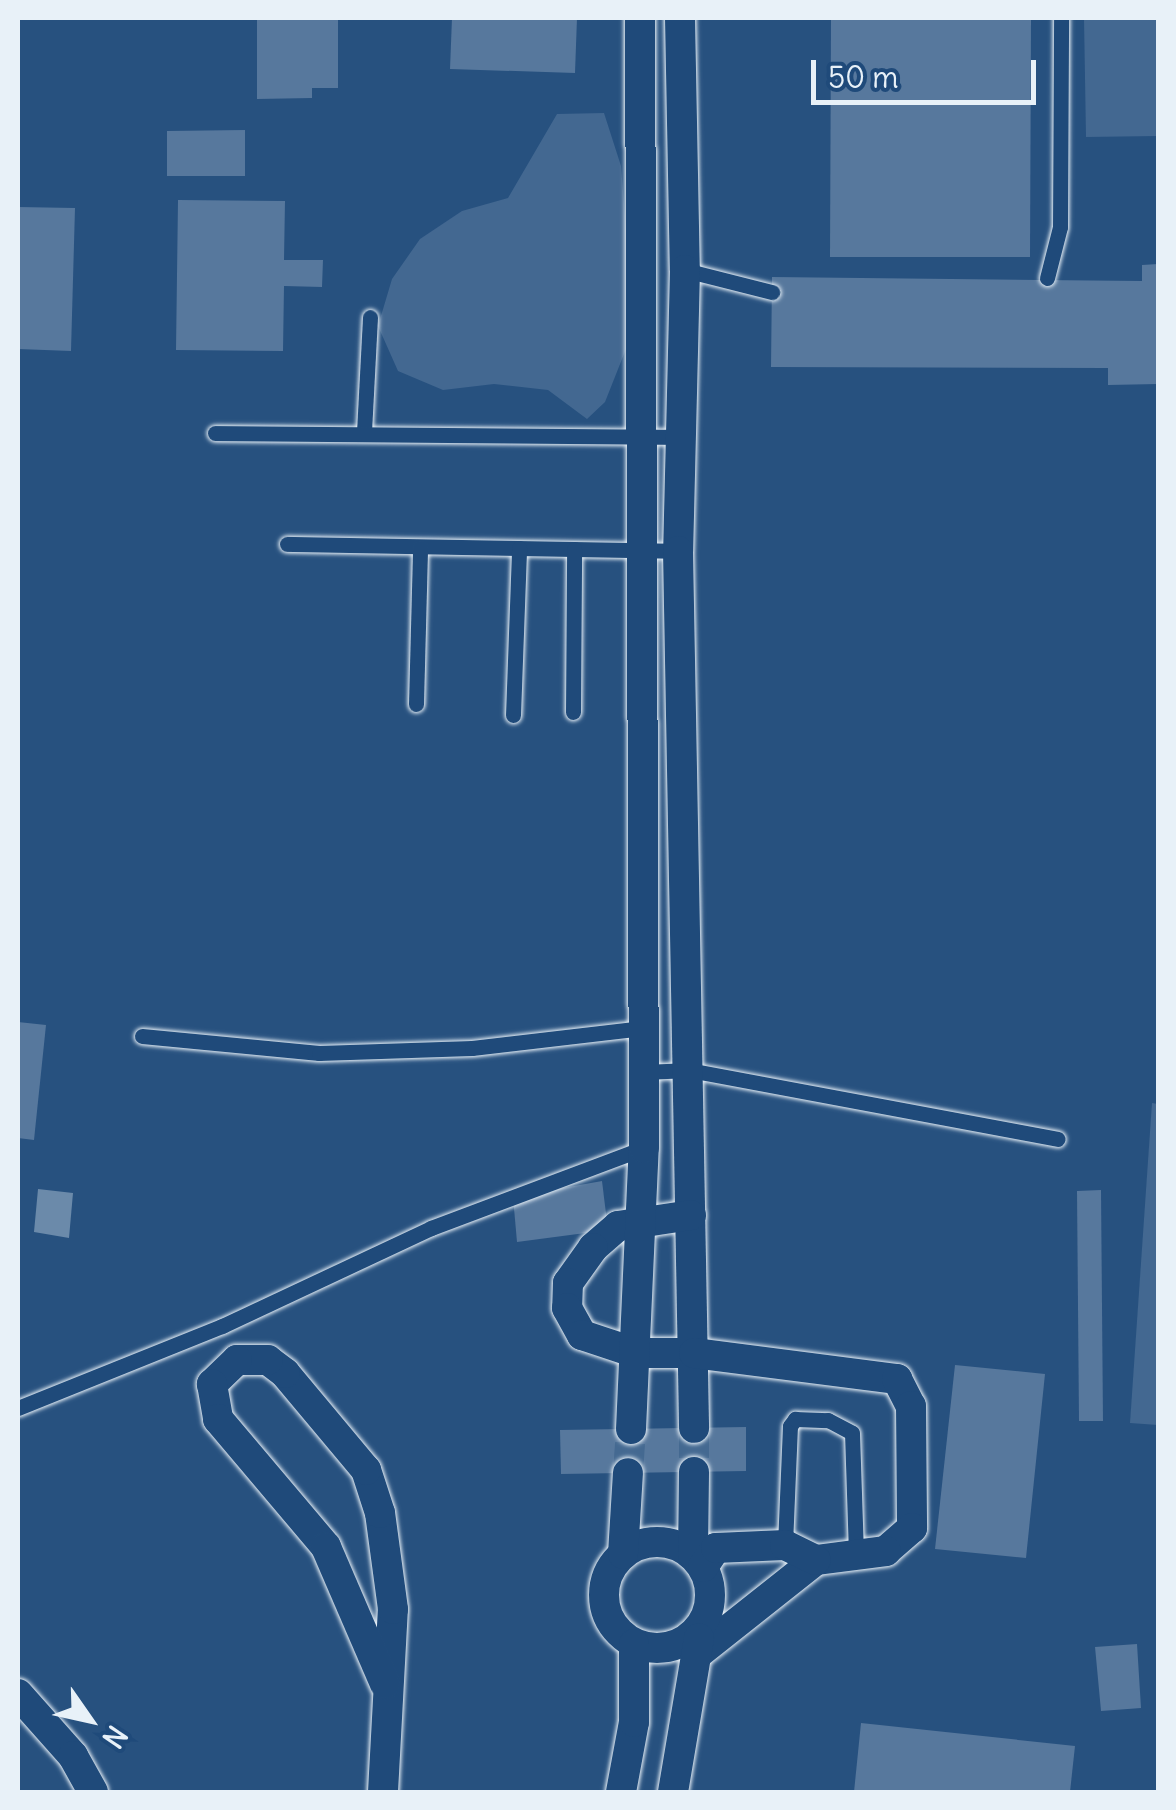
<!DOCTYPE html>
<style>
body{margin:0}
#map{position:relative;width:1176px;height:1810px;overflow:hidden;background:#27517f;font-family:Delius,sans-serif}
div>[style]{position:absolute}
.green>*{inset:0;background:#436891}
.water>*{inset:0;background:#6b8aaa}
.building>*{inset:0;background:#57789d}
.minor-tunnel>*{height:30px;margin-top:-15px;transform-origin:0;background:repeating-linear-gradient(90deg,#446991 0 30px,transparent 0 45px)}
.roads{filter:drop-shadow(0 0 2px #e8f1f8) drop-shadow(0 0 2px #e8f1f8)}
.service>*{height:15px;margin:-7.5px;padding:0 7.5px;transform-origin:7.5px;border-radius:7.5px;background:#1f4a7a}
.minor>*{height:30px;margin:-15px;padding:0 15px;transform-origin:15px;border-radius:15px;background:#1f4a7a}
.minor>.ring{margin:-15px;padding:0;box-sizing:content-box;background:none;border:30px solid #1f4a7a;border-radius:50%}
span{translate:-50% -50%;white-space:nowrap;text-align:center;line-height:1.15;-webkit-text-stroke:8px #1f4a7a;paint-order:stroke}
.frame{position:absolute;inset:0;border:20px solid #e8f1f8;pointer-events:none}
.north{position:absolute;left:40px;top:1670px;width:100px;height:100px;-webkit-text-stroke:8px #1f4a7a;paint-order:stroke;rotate:124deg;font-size:28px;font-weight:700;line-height:40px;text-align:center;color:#e8f1f8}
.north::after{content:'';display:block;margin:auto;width:35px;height:45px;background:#e8f1f8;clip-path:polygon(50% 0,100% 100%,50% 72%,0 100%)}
.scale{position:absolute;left:811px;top:60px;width:225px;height:45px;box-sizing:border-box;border:5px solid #e8f1f8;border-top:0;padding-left:12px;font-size:30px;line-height:35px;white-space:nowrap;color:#e8f1f8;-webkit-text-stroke:8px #1f4a7a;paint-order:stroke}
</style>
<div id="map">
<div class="green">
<div style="clip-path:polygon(1084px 18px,1158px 18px,1158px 136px,1086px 137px)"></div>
<div style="clip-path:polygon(604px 113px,621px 166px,631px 293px,626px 349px,605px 402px,587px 419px,548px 390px,494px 384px,443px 390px,398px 371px,378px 326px,392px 279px,420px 239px,462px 211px,508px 198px,557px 114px)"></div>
<div style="clip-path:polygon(1152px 1103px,1158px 1104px,1158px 1425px,1130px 1423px)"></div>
</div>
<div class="water">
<div style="clip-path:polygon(38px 1189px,73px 1193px,69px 1238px,34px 1232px)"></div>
</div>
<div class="building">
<div style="clip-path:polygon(257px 18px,338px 18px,338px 88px,312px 88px,312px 98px,257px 99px)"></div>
<div style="clip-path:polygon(452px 18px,577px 18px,575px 73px,450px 69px)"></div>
<div style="clip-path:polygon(831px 18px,1031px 18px,1030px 257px,830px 257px)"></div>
<div style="clip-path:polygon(245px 130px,245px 176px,167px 176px,167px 131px)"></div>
<div style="clip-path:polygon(178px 200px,285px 201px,284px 260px,323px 260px,322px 287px,284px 286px,283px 351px,176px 350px)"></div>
<div style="clip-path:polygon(18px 207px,75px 208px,71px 351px,18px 349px)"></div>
<div style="clip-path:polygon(1158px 264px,1158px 384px,1108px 385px,1108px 368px,771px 367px,772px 277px,1142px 281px,1142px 265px)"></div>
<div style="clip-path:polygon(18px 1022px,46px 1025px,34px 1140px,18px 1138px)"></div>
<div style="clip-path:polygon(602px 1181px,608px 1230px,517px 1242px,513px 1197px)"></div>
<div style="clip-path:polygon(1101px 1190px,1103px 1421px,1079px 1421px,1077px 1191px)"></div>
<div style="clip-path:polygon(955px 1365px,1045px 1374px,1026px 1558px,935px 1549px)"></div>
<div style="clip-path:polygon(746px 1427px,746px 1471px,561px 1474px,560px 1430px)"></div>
<div style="clip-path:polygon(1137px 1644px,1141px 1708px,1101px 1711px,1095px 1647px)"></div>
<div style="clip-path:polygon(861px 1723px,1075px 1746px,1070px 1792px,854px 1792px)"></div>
</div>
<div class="minor-tunnel">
<div style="left:694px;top:1428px;width:44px;rotate:90deg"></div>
<div style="left:628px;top:1473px;width:44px;rotate:-86.1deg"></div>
</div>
<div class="roads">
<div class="service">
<div style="left:685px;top:270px;width:90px;rotate:14.2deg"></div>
<div style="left:1047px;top:278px;width:53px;rotate:-75.7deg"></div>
<div style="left:1060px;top:227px;width:209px;rotate:-89.7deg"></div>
<div style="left:364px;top:432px;width:115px;rotate:-87deg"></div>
<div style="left:215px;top:433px;width:465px;rotate:0.5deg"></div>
<div style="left:287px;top:544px;width:391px;rotate:1deg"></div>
<div style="left:416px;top:704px;width:157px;rotate:-88.5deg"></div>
<div style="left:573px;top:712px;width:163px;rotate:-89.6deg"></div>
<div style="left:513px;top:715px;width:167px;rotate:-87.9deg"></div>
<div style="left:142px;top:1036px;width:178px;rotate:5.5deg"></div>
<div style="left:319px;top:1053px;width:153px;rotate:-1.9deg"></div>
<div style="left:472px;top:1048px;width:172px;rotate:-6.7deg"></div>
<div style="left:644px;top:1072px;width:45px;rotate:-2.5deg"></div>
<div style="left:689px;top:1070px;width:375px;rotate:10.6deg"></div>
<div style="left:18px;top:1408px;width:220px;rotate:-21.9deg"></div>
<div style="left:222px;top:1326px;width:231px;rotate:-25.1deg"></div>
<div style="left:431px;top:1228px;width:228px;rotate:-20.6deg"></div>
<div style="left:785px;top:1545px;width:119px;rotate:-87.6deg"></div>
<div style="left:790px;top:1426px;width:9px;rotate:-54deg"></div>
<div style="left:795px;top:1419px;width:33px;rotate:2deg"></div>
<div style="left:828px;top:1420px;width:27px;rotate:28deg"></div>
<div style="left:852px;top:1433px;width:122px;rotate:88.1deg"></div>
</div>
<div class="minor">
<div style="left:680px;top:18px;width:252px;rotate:88.9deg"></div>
<div style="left:685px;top:270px;width:281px;rotate:91.4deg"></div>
<div style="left:678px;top:551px;width:877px;rotate:88.95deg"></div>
<div style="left:691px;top:1215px;width:74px;rotate:171.4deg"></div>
<div style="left:618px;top:1226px;width:33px;rotate:139deg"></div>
<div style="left:593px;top:1248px;width:43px;rotate:125.5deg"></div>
<div style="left:568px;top:1283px;width:25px;rotate:92deg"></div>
<div style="left:567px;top:1308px;width:31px;rotate:61deg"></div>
<div style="left:582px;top:1335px;width:57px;rotate:18.4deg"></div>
<div style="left:636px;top:1353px;width:58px"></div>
<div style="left:694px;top:1353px;width:205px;rotate:7.3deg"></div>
<div style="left:897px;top:1379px;width:30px;rotate:63deg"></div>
<div style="left:911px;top:1406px;width:122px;rotate:89.5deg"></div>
<div style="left:912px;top:1528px;width:35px;rotate:139deg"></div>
<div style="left:886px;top:1551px;width:71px;rotate:172.7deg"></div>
<div style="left:816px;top:1560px;width:153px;rotate:141.6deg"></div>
<div style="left:631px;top:1429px;width:281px;rotate:-87.4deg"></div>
<div style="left:644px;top:1148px;width:1130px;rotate:-90.2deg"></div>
<div class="ring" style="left:604px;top:1542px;width:76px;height:76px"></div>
<div style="left:623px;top:1554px;width:81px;rotate:-86.5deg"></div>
<div style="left:693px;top:1555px;width:83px;rotate:-89.3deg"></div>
<div style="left:703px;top:1567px;width:23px;rotate:-56deg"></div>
<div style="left:716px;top:1548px;width:69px;rotate:-2.5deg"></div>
<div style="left:785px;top:1545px;width:34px;rotate:26deg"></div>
<div style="left:18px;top:1694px;width:83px;rotate:48.4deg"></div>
<div style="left:73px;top:1756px;width:41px;rotate:60.9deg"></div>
<div style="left:383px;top:1792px;width:183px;rotate:-86.9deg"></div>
<div style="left:393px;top:1609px;width:97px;rotate:-97.7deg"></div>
<div style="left:380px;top:1513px;width:45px;rotate:-108deg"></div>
<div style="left:366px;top:1470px;width:126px;rotate:-129.9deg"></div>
<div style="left:285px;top:1373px;width:21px;rotate:-143deg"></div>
<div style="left:268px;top:1360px;width:31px;rotate:180deg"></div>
<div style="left:237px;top:1360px;width:35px;rotate:136deg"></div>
<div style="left:212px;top:1384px;width:36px;rotate:80deg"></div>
<div style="left:218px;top:1419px;width:167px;rotate:49.8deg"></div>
<div style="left:326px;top:1547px;width:149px;rotate:66.7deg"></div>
<div style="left:621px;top:1792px;width:71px;rotate:-79.5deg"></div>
<div style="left:634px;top:1722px;width:78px;rotate:-90deg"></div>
<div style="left:673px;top:1792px;width:156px;rotate:-80.4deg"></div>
</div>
</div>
<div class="frame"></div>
<div class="north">N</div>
<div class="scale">50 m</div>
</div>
